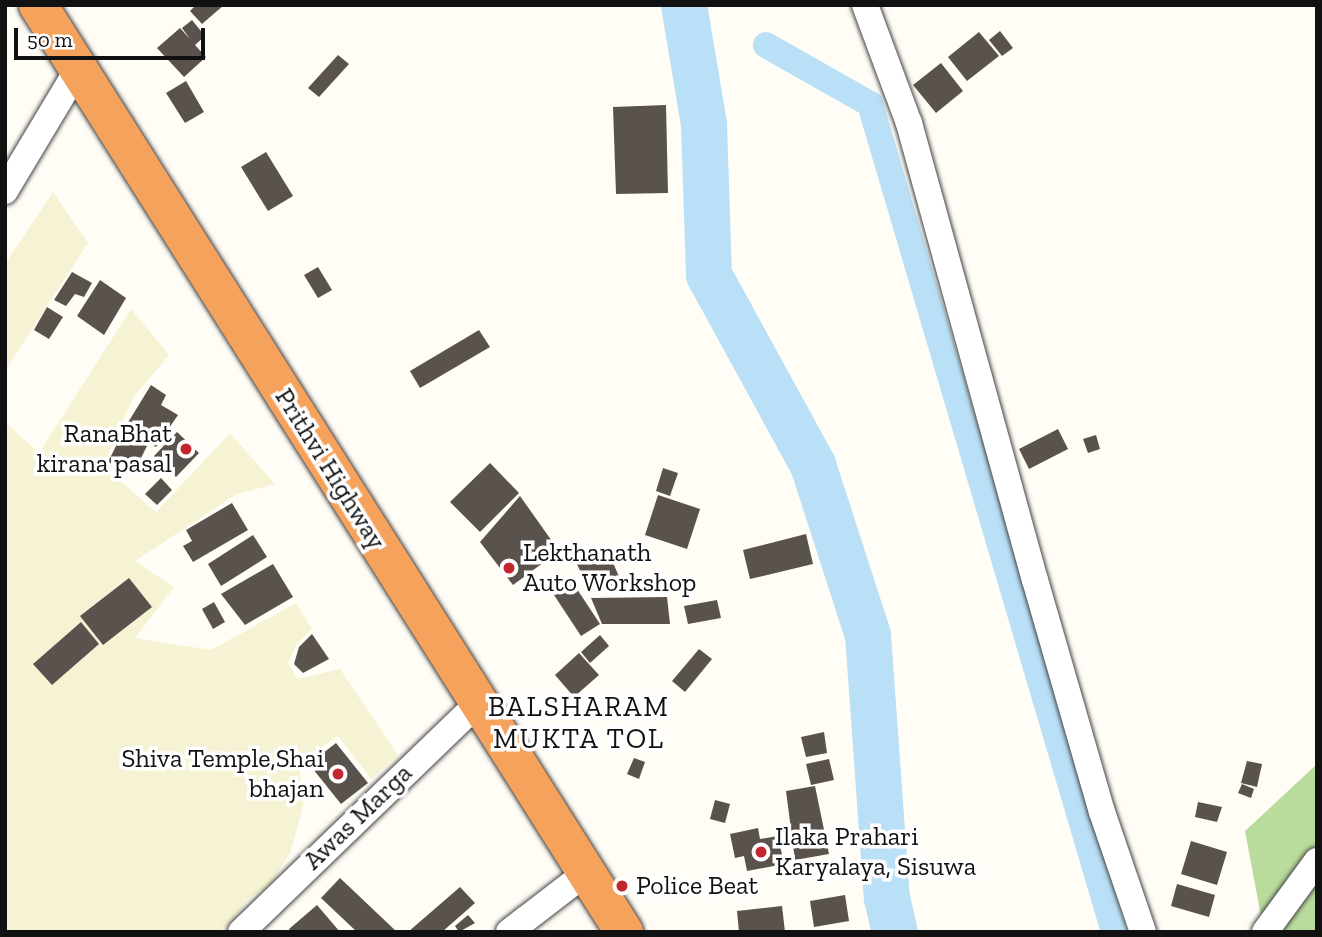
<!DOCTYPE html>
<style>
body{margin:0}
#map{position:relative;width:1322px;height:937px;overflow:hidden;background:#fffdf5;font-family:"Zilla Slab",serif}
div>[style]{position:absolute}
.farmland>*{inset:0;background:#f6f3d4}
.forest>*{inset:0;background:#b9dc9c}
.canal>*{height:26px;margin:-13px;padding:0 13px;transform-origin:13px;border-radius:13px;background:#b9e0f7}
.river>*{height:46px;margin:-23px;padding:0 23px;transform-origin:23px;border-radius:23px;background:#b9e0f7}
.building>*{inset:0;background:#5a524d}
.roads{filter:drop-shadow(0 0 2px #444) drop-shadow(0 0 2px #444)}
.street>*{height:26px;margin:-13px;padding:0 13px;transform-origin:13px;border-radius:13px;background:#fff}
.highway>*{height:38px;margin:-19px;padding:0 19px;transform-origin:19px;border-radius:19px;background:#f5a25d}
.dots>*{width:19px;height:19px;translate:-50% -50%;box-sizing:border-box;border:4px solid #fff;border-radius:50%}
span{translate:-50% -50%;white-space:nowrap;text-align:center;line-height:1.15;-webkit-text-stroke:7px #fff;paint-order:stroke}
.poi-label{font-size:26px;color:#111}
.right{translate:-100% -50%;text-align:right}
.left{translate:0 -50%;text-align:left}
.street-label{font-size:26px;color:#111}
.neighbourhood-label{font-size:28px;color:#111;letter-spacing:2px}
.frame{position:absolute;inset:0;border:7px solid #111;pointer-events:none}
.scale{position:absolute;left:14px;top:28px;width:191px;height:32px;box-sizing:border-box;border:4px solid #111;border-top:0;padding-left:9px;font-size:21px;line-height:24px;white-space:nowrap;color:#111;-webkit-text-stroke:5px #fff;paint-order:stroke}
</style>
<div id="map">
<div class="farmland">
<div style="clip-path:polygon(53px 192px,88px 243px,5px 371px,5px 264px)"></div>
<div style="clip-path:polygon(131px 309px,169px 355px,133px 398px,103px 466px,156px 512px,230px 433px,275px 484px,237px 494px,135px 561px,174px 587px,135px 638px,211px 650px,296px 603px,312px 629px,297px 644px,288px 663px,297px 679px,340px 669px,398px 755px,371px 779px,338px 736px,299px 762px,303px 806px,291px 851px,271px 884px,248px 899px,224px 932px,5px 932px,5px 422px,39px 453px)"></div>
</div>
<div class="forest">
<div style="clip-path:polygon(1317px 764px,1317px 932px,1264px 932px,1245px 831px)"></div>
</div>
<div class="canal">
<div style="left:766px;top:45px;width:120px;rotate:29.6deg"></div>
<div style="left:870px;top:104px;width:863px;rotate:73.58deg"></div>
</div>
<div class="river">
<div style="left:684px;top:5px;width:122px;rotate:80.5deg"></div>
<div style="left:704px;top:125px;width:150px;rotate:88.1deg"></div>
<div style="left:709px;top:275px;width:217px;rotate:61.3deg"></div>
<div style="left:813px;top:465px;width:179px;rotate:72.1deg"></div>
<div style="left:868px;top:635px;width:264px;rotate:85.9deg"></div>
<div style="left:887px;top:898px;width:35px;rotate:77deg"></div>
</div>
<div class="building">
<div style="clip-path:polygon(196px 5px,224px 5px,202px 24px,190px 11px)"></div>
<div style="clip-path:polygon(192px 20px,205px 36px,195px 45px,206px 57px,184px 77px,157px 48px,180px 28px,190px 39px,182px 28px)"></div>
<div style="clip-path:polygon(1000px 31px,1013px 48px,1002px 56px,989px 40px)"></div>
<div style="clip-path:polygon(979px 32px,999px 56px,967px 81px,948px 57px)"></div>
<div style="clip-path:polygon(338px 55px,349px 64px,319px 97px,308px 88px)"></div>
<div style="clip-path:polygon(941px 63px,963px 91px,936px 113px,913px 85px)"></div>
<div style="clip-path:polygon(186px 81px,204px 112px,185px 123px,166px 93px)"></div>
<div style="clip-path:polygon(666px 105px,668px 193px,616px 194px,613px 107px)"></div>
<div style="clip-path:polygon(266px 152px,293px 196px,268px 211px,241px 167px)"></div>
<div style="clip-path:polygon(318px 267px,332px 290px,318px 298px,304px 275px)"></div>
<div style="clip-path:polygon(72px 272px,92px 283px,84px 297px,75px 294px,66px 306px,54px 300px)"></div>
<div style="clip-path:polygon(100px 280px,126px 298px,104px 335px,77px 316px)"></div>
<div style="clip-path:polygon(47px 307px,63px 317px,49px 339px,34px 330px)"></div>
<div style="clip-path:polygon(479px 330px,490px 347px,420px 388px,410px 371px)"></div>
<div style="clip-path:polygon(151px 385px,166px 395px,161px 405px,178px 415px,156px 447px,124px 429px)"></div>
<div style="clip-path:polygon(1058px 429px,1068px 449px,1029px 469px,1019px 449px)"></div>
<div style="clip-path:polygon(177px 432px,199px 453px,176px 477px,154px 456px)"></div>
<div style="clip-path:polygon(122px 434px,147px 446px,133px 474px,108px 462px)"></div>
<div style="clip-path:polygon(1096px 435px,1100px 449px,1088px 453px,1083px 439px)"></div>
<div style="clip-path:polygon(490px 463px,519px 493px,480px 532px,450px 502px)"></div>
<div style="clip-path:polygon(663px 468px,678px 473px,670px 496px,656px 491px)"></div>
<div style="clip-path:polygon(161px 478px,172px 490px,157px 505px,145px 494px)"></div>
<div style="clip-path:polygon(658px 495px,700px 509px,687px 549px,645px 535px)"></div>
<div style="clip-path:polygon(520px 496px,559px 551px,513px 585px,480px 542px)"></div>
<div style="clip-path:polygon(232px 503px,248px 530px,193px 562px,183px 546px,192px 541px,186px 530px)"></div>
<div style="clip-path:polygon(806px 534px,813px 564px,750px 579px,743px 550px)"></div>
<div style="clip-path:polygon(253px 535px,267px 557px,221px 586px,208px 564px)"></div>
<div style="clip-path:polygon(607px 549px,624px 588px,589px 589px,572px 554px)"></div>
<div style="clip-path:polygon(273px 564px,293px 597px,245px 625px,221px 594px)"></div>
<div style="clip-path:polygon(129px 578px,152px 607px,103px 645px,80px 616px)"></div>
<div style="clip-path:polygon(573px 583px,600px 624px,581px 636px,554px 595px)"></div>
<div style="clip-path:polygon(667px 597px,670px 624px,602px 624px,591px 598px)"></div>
<div style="clip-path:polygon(717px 600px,721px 618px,688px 624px,684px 606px)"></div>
<div style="clip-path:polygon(214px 602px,225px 622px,213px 629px,202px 609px)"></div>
<div style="clip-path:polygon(81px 622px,99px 644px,52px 685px,33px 664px)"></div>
<div style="clip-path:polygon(312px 634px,329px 659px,303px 673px,294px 664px,299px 647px)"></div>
<div style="clip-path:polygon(600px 635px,609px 646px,590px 663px,581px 652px)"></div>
<div style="clip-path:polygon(699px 649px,712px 659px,685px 692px,672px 681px)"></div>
<div style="clip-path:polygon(579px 653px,599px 675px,574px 697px,555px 675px)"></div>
<div style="clip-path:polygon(824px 732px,827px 753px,806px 757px,801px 737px)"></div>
<div style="clip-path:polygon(336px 743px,368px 783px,341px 804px,309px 764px)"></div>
<div style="clip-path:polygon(634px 758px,645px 762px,639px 779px,627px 774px)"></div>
<div style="clip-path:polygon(829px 759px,834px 780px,811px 785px,806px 764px)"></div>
<div style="clip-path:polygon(1247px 761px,1262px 764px,1257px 787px,1241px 783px)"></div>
<div style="clip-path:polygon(1242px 784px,1254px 789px,1251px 798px,1238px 793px)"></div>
<div style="clip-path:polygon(815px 786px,829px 854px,795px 860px,786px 791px)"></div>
<div style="clip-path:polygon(715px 800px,730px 804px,725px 823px,710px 819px)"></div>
<div style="clip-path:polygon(1198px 802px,1222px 807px,1217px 822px,1195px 817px)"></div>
<div style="clip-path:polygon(758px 828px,760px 839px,778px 836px,784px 864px,747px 871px,744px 856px,735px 858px,730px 834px)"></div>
<div style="clip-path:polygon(1191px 841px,1227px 852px,1217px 885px,1181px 874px)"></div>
<div style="clip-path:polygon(340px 878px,397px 932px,357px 932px,321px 898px)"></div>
<div style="clip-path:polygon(1177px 884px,1215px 895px,1209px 917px,1171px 906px)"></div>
<div style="clip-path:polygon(460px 887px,475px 903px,442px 932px,408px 932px)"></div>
<div style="clip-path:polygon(845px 895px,849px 921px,814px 927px,810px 901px)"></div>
<div style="clip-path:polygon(317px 905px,340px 932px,291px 932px,289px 929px)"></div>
<div style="clip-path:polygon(782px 906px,785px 932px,739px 932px,737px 911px)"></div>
<div style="clip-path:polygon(468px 915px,475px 923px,459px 932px,455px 926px)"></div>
</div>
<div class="roads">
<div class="street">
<div style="left:865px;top:5px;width:126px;rotate:69.6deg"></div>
<div style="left:909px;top:123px;width:474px;rotate:74.6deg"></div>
<div style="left:1035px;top:580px;width:241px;rotate:73.9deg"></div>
<div style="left:1102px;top:812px;width:127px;rotate:71.1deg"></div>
<div style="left:5px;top:191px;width:142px;rotate:-59.1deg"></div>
<div style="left:241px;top:932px;width:328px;rotate:-44deg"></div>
<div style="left:509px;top:932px;width:98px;rotate:-37.6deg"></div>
<div style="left:1265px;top:932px;width:88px;rotate:-53.8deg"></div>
</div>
<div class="highway">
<div style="left:38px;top:5px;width:1097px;rotate:57.7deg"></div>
</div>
</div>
<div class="dots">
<div style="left:186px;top:449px;background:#c4262e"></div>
<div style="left:509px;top:568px;background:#c4262e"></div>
<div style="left:338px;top:774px;background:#c4262e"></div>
<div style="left:761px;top:852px;background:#c4262e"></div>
<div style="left:622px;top:886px;background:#c4262e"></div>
</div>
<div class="poi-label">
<span class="right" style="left:172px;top:449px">RanaBhat<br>kirana pasal</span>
<span class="left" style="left:523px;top:568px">Lekthanath<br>Auto Workshop</span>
<span class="right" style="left:324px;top:774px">Shiva Temple,Shai<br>bhajan</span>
<span class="left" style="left:775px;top:852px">Ilaka Prahari<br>Karyalaya, Sisuwa</span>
<span class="left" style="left:636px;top:886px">Police Beat</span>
</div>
<div class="street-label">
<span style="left:330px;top:469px;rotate:58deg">Prithvi Highway</span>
<span style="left:358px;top:817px;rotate:-44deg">Awas Marga</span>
</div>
<div class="neighbourhood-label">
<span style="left:579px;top:723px">BALSHARAM<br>MUKTA TOL</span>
</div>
<div class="frame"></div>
<div class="scale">50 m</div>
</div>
